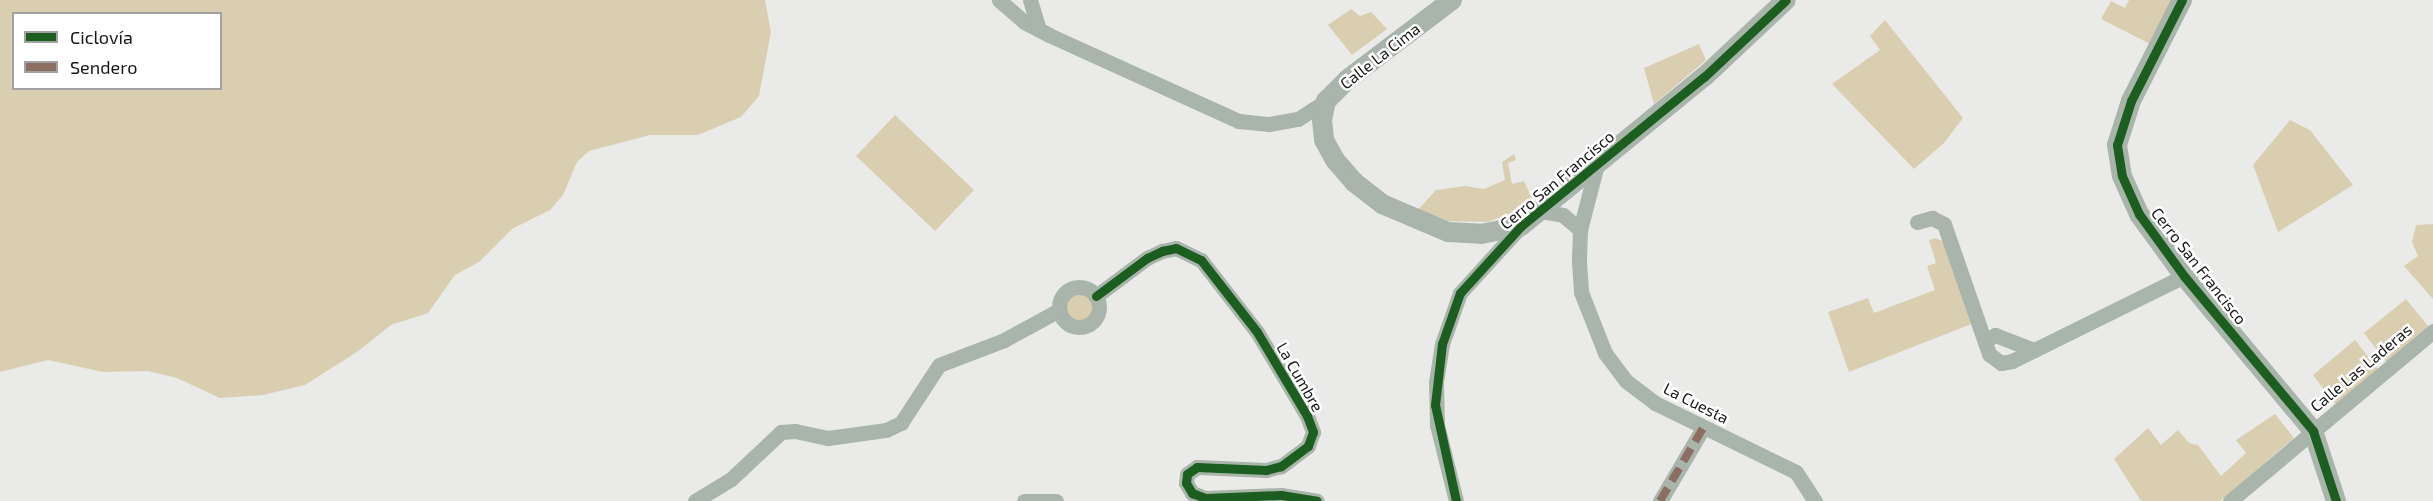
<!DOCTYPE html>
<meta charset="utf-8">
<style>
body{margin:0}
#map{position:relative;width:2433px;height:501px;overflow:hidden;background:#eaebe9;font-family:"Exo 2",sans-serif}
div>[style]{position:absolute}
.green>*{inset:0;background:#daceb1}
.round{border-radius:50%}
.minor>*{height:15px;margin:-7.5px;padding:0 7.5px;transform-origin:7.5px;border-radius:7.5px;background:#a9b4ab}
.minor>.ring{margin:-7.5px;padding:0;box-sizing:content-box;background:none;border:15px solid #a9b4ab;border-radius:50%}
.tertiary>*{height:20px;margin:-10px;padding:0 10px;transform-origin:10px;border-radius:10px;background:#a9b4ab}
.quiet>*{height:8px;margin-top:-4px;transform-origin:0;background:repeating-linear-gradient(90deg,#8d6e63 0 15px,transparent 0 23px)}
.cycleway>*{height:9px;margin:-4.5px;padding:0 4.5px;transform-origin:4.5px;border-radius:4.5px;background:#1b5e20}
span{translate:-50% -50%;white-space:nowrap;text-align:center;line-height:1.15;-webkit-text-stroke:5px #fff;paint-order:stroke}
.street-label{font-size:16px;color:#171716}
.legend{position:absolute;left:12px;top:12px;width:210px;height:78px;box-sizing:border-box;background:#fff;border:2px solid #a2a2a2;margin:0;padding:8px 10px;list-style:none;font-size:18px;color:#171716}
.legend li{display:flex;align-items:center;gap:12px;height:30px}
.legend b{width:30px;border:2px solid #a2a2a2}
</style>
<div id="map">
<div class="green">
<div style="clip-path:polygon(evenodd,0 0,765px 0,771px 32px,759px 96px,741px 117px,698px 135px,650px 135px,589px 151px,577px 162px,563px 195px,550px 210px,512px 229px,479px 262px,455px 275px,428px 313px,391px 325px,357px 352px,305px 385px,263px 395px,220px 398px,177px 378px,148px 371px,103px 372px,48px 360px,0 372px,0 0,14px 14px,220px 14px,220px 88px,14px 88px,14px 14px)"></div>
<div style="clip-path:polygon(2129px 0,2173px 0,2150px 44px,2101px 19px,2111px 1px,2125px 8px)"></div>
<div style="clip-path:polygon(1351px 9px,1360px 16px,1371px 12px,1387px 29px,1352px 55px,1328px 25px)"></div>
<div style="clip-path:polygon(1885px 20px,1963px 118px,1944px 143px,1914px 169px,1832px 84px,1880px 50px,1870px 36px)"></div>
<div style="clip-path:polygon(1699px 44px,1706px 60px,1654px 104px,1644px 68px)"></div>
<div style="clip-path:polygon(895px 115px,974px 190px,935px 231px,856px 156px)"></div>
<div style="clip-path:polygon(2290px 120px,2310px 130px,2353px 185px,2278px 232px,2253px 165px)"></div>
<div style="clip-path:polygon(1514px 154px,1516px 160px,1508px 163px,1512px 184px,1524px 181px,1534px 204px,1488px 222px,1435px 221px,1416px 212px,1436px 190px,1465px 186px,1484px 189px,1505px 180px,1502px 162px)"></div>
<div style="clip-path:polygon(2433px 224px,2433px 299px,2404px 266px,2418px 256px,2412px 242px,2416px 225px)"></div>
<div style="clip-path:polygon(1936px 238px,1944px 242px,1974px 323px,1849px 372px,1828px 312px,1868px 298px,1874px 313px,1935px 290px,1927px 266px,1936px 263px,1929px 240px)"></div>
<div class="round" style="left:1059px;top:287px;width:40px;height:40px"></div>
<div style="clip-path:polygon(2406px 299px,2433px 332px,2390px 367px,2364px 333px)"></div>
<div style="clip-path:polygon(2355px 340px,2382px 374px,2339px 409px,2313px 375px)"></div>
<div style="clip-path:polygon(2275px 414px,2294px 438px,2220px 501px,2141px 501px,2114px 459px,2148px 428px,2161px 445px,2178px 430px,2189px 443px,2198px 445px,2221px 476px,2246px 453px,2236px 440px)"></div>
</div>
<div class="minor">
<div style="left:999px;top:0;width:33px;rotate:41deg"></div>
<div style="left:1024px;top:22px;width:28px;rotate:27deg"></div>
<div style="left:1049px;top:35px;width:209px;rotate:24.4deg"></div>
<div style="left:1239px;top:121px;width:30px;rotate:6deg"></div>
<div style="left:1269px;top:124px;width:29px;rotate:-10deg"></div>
<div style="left:1298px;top:119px;width:33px;rotate:-33deg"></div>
<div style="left:1030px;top:0;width:31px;rotate:73deg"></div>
<div style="left:1596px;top:168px;width:64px;rotate:104.5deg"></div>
<div style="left:1580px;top:230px;width:32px;rotate:92deg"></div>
<div style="left:1579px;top:262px;width:30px;rotate:86deg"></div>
<div style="left:1581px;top:292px;width:66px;rotate:68.5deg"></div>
<div style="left:1605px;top:353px;width:35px;rotate:53deg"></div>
<div style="left:1626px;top:381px;width:36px;rotate:37deg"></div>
<div style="left:1655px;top:403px;width:157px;rotate:26.1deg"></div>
<div style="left:1796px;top:472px;width:35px;rotate:57deg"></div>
<div style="left:1541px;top:211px;width:22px;rotate:10deg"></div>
<div style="left:1563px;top:215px;width:23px;rotate:41deg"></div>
<div style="left:1917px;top:222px;width:16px;rotate:-15deg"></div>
<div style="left:1932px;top:218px;width:13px;rotate:27deg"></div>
<div style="left:1944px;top:224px;width:138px;rotate:70.9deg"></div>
<div style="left:1989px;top:354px;width:15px;rotate:37deg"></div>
<div style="left:2001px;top:363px;width:11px;rotate:-10deg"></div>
<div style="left:2012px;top:361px;width:192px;rotate:-26.3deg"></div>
<div class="ring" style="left:1059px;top:287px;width:25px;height:25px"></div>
<div style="left:1096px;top:296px;width:64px;rotate:-36.7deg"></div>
<div style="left:1147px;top:258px;width:17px;rotate:-25deg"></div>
<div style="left:1162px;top:251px;width:14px;rotate:-12deg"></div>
<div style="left:1176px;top:248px;width:28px;rotate:26deg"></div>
<div style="left:1201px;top:260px;width:91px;rotate:52.1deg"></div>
<div style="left:1257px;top:332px;width:98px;rotate:59.2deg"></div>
<div style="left:1307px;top:416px;width:17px;rotate:69deg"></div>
<div style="left:1313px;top:432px;width:15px;rotate:110deg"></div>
<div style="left:1308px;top:446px;width:34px;rotate:143deg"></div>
<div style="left:1281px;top:466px;width:16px;rotate:165deg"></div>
<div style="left:1266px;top:470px;width:69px;rotate:-177.5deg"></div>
<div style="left:1197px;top:467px;width:12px;rotate:145deg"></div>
<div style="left:1187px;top:474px;width:9px;rotate:96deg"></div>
<div style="left:1186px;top:483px;width:12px;rotate:59deg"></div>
<div style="left:1192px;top:493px;width:14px;rotate:21deg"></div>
<div style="left:1205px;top:498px;width:76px;rotate:-2.3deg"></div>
<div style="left:1281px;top:495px;width:36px;rotate:9deg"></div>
<div style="left:1985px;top:341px;width:12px;rotate:-31deg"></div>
<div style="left:1995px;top:335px;width:42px;rotate:21deg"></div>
<div style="left:695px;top:501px;width:42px;rotate:-31.4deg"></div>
<div style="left:731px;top:479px;width:69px;rotate:-43.2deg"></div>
<div style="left:781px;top:432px;width:14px;rotate:-4deg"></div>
<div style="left:795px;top:431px;width:34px;rotate:12deg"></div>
<div style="left:828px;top:438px;width:59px;rotate:-7.9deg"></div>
<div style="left:886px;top:430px;width:17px;rotate:-25deg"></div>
<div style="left:901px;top:423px;width:69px;rotate:-56.8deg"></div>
<div style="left:939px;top:365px;width:70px;rotate:-21deg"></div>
<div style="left:1004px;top:340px;width:63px;rotate:-28.6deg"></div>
<div style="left:1024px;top:501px;width:32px"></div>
<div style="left:1456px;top:501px;width:78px;rotate:-104deg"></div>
<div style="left:1437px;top:425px;width:43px;rotate:-91.3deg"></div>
<div style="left:1436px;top:382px;width:38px;rotate:-81deg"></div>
<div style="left:1442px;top:344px;width:54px;rotate:-70.6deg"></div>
<div style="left:1460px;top:293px;width:91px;rotate:-47.7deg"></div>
<div style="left:1660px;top:501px;width:85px;rotate:-59.5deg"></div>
<div style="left:2230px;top:501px;width:265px;rotate:-39.9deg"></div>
</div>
<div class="tertiary">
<div style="left:1452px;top:0;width:131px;rotate:142.8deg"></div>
<div style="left:1348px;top:79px;width:31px;rotate:135deg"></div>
<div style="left:1326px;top:101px;width:19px;rotate:102deg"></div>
<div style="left:1322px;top:120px;width:20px;rotate:84deg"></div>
<div style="left:1324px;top:140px;width:23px;rotate:61deg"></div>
<div style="left:1335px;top:160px;width:29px;rotate:49deg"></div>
<div style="left:1354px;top:182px;width:36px;rotate:38deg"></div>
<div style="left:1382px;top:204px;width:72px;rotate:23deg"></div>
<div style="left:1448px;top:232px;width:33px;rotate:3deg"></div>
<div style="left:1481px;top:234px;width:41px;rotate:-11.3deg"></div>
<div style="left:1521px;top:226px;width:236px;rotate:-39.2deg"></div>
<div style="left:1704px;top:77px;width:112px;rotate:-43.2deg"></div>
<div style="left:2182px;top:0;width:113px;rotate:116.8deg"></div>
<div style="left:2131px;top:101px;width:46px;rotate:107.7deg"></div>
<div style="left:2117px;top:145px;width:31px;rotate:81deg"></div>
<div style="left:2122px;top:176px;width:42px;rotate:65.9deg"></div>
<div style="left:2139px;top:214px;width:77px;rotate:54deg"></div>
<div style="left:2184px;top:276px;width:202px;rotate:50.2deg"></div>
<div style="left:2313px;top:431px;width:74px;rotate:71.8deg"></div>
</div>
<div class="quiet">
<div style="left:1660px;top:501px;width:85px;rotate:-59.5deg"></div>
</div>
<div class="cycleway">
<div style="left:2182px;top:0;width:113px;rotate:116.8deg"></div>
<div style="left:2131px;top:101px;width:46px;rotate:107.7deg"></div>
<div style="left:2117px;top:145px;width:31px;rotate:81deg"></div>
<div style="left:2122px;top:176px;width:42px;rotate:65.9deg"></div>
<div style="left:2139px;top:214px;width:77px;rotate:54deg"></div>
<div style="left:2184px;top:276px;width:202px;rotate:50.2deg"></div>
<div style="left:2313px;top:431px;width:74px;rotate:71.8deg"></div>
<div style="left:1096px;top:296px;width:64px;rotate:-36.7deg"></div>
<div style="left:1147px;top:258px;width:17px;rotate:-25deg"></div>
<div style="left:1162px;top:251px;width:14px;rotate:-12deg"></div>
<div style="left:1176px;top:248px;width:28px;rotate:26deg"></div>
<div style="left:1201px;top:260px;width:91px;rotate:52.1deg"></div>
<div style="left:1257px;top:332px;width:98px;rotate:59.2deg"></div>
<div style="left:1307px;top:416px;width:17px;rotate:69deg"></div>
<div style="left:1313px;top:432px;width:15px;rotate:110deg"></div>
<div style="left:1308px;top:446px;width:34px;rotate:143deg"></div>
<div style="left:1281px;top:466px;width:16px;rotate:165deg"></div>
<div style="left:1266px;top:470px;width:69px;rotate:-177.5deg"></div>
<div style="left:1197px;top:467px;width:12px;rotate:145deg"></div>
<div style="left:1187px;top:474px;width:9px;rotate:96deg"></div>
<div style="left:1186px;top:483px;width:12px;rotate:59deg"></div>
<div style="left:1192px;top:493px;width:14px;rotate:21deg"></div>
<div style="left:1205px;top:498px;width:76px;rotate:-2.3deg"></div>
<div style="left:1281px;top:495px;width:36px;rotate:9deg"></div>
<div style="left:1456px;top:501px;width:98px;rotate:-102.3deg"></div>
<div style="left:1435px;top:405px;width:61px;rotate:-83.5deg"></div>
<div style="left:1442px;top:344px;width:54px;rotate:-70.6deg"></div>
<div style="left:1460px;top:293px;width:91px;rotate:-47.7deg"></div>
<div style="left:1521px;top:226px;width:236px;rotate:-39.2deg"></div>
<div style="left:1704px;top:77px;width:112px;rotate:-43.2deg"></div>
</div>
<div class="street-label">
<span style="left:1380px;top:56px;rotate:-38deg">Calle La Cima</span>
<span style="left:1557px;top:180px;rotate:-40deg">Cerro San Francisco</span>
<span style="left:2199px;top:266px;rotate:52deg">Cerro San Francisco</span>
<span style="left:2361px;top:368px;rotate:-40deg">Calle Las Laderas</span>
<span style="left:1300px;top:377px;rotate:60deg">La Cumbre</span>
<span style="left:1696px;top:403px;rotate:27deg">La Cuesta</span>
</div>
<ul class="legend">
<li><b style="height:8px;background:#1b5e20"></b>Ciclovía</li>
<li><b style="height:8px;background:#8d6e63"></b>Sendero</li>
</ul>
</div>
